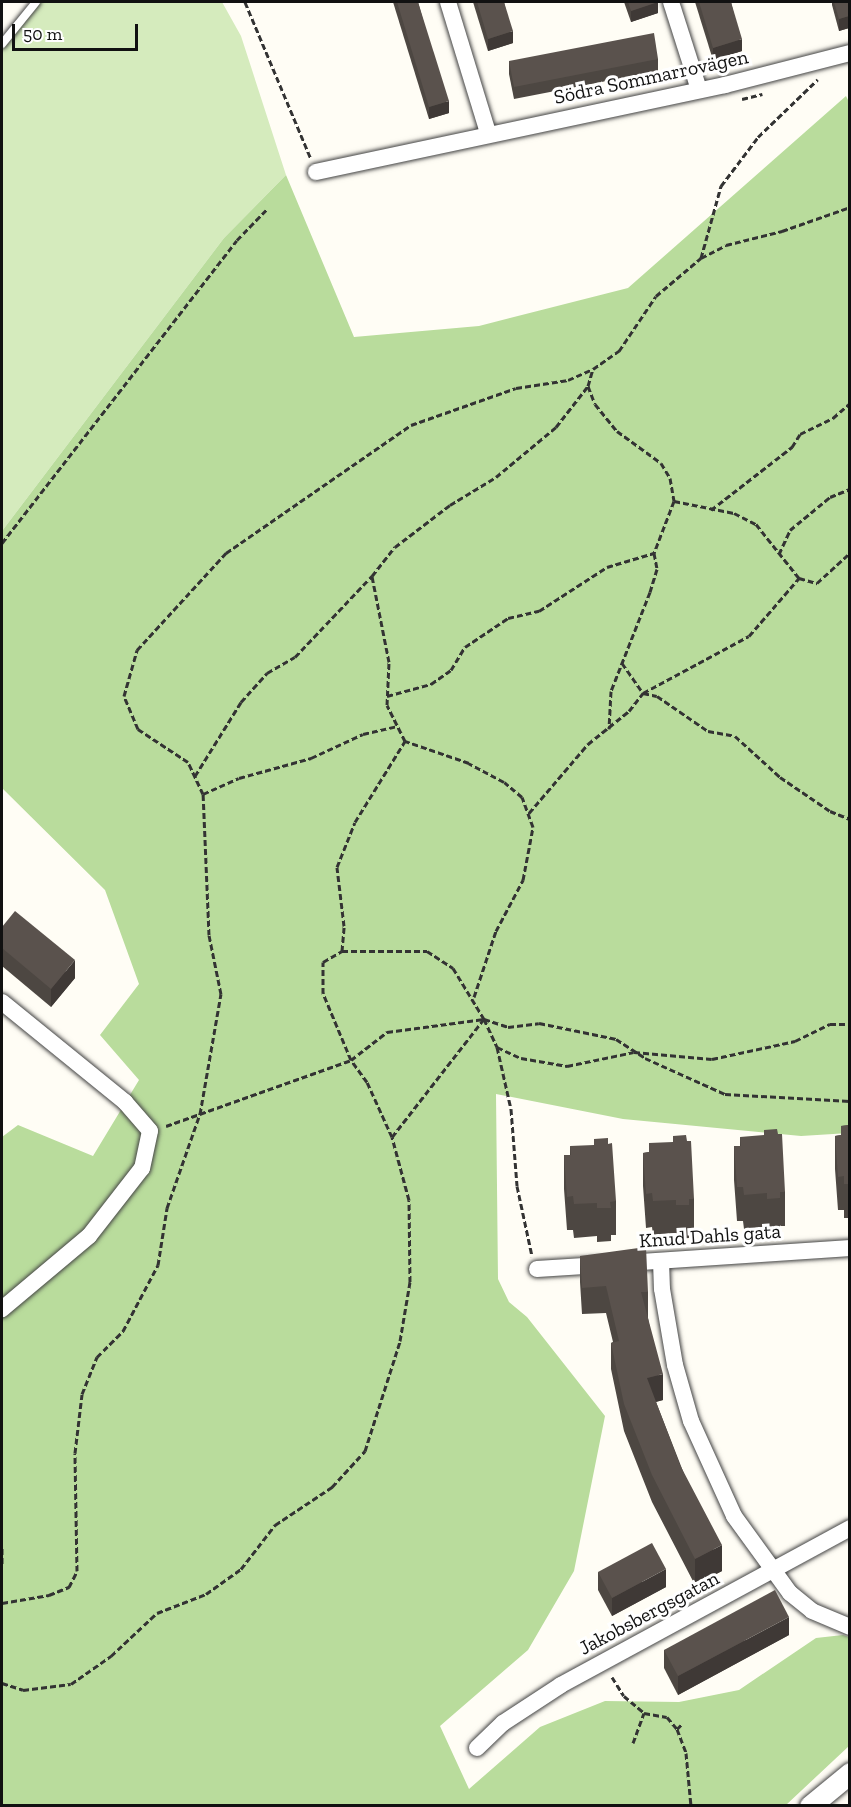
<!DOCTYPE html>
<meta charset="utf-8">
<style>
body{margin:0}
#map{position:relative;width:851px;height:1807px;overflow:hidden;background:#fffdf5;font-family:"Zilla Slab",serif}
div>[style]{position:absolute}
.green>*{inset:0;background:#d5ebbd}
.forest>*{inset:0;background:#b9dc9c}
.path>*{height:3px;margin-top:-1.5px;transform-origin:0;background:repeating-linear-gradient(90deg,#333 0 6px,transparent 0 9px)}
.roads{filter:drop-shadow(0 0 2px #444) drop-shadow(0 0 2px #444)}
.service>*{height:8px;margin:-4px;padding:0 4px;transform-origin:4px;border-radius:4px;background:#fff}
.minor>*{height:16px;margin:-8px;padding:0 8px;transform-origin:8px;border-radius:8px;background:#fff}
.tertiary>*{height:21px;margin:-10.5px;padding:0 10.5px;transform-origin:10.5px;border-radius:10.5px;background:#fff}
.wall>*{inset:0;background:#4d4742}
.shaded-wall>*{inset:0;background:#3f3936}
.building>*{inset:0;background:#5a524d}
span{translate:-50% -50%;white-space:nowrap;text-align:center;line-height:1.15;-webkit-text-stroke:6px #fff;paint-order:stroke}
.street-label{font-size:20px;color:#111}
.frame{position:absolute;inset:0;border:3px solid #111;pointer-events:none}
.scale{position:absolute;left:12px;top:24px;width:126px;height:27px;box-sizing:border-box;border:3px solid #111;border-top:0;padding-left:8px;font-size:18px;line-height:21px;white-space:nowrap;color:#111;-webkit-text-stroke:4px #fff;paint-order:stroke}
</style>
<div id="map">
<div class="green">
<div style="clip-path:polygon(36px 2px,222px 2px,241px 36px,286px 175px,224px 238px,2px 531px,2px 44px)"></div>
</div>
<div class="forest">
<div style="clip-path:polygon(846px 96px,850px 104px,849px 1133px,801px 1136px,623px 1119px,496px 1094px,498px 1279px,509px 1302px,527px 1317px,605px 1416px,574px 1571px,528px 1650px,440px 1726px,469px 1789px,540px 1727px,605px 1701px,679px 1702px,739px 1690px,816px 1638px,843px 1635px,849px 1637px,849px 1746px,786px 1805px,2px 1805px,2px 1137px,18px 1125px,93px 1156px,139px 1080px,100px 1035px,139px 984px,105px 890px,2px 788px,2px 531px,224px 238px,286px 175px,354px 337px,479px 326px,628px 288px)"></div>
</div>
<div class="path">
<div style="left:245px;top:2px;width:170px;rotate:67.2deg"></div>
<div style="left:742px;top:99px;width:21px;rotate:-14deg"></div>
<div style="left:701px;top:258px;width:75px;rotate:-74.5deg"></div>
<div style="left:721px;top:186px;width:61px;rotate:-52.9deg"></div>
<div style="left:758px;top:137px;width:83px;rotate:-44deg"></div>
<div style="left:588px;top:386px;width:19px;rotate:69deg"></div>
<div style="left:595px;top:404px;width:35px;rotate:51deg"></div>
<div style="left:617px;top:431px;width:54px;rotate:36deg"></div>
<div style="left:661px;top:463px;width:17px;rotate:59deg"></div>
<div style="left:670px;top:478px;width:23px;rotate:80deg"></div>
<div style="left:674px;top:501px;width:56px;rotate:111deg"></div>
<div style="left:654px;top:553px;width:16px;rotate:79deg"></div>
<div style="left:657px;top:569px;width:24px;rotate:107deg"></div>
<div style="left:650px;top:592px;width:106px;rotate:111.5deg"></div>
<div style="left:611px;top:691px;width:38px;rotate:93deg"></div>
<div style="left:674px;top:501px;width:61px;rotate:11.3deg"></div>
<div style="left:734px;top:513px;width:25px;rotate:27deg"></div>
<div style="left:756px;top:524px;width:69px;rotate:51.5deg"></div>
<div style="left:711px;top:510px;width:103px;rotate:-37.9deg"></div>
<div style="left:792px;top:447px;width:15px;rotate:-58deg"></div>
<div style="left:800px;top:434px;width:37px;rotate:-26deg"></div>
<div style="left:833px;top:418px;width:23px;rotate:-41deg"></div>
<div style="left:2px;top:543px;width:383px;rotate:-52.2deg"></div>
<div style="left:237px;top:240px;width:45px;rotate:-45.9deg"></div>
<div style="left:779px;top:554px;width:26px;rotate:-65deg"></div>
<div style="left:790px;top:530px;width:52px;rotate:-39.5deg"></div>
<div style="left:830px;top:497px;width:22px;rotate:-22deg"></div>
<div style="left:622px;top:663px;width:37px;rotate:55deg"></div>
<div style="left:643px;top:693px;width:14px;rotate:12deg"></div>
<div style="left:657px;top:696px;width:62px;rotate:34.5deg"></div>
<div style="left:708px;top:731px;width:27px;rotate:10deg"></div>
<div style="left:735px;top:736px;width:61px;rotate:42.3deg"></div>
<div style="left:780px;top:777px;width:60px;rotate:34.2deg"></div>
<div style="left:830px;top:811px;width:22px;rotate:22deg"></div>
<div style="left:387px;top:696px;width:46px;rotate:-15.3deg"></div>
<div style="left:431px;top:684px;width:24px;rotate:-35deg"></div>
<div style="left:451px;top:670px;width:27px;rotate:-59deg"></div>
<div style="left:465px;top:647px;width:52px;rotate:-34deg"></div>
<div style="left:508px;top:618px;width:32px;rotate:-13deg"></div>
<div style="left:539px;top:611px;width:81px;rotate:-32.9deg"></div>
<div style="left:607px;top:567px;width:49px;rotate:-16.6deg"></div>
<div style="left:195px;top:776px;width:87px;rotate:-58.1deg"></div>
<div style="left:241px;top:702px;width:39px;rotate:-48deg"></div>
<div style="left:267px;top:673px;width:32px;rotate:-30deg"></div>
<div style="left:295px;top:657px;width:112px;rotate:-46.5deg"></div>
<div style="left:203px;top:794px;width:39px;rotate:-24deg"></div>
<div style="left:239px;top:778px;width:75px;rotate:-15.5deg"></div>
<div style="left:311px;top:758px;width:57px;rotate:-24.8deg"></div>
<div style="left:363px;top:734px;width:35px;rotate:-13deg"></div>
<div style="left:529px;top:813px;width:91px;rotate:-49.5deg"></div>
<div style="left:588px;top:744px;width:53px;rotate:-38.8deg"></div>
<div style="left:629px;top:711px;width:23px;rotate:-52deg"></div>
<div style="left:643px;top:693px;width:120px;rotate:-28.3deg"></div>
<div style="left:749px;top:636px;width:77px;rotate:-49.2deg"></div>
<div style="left:799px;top:578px;width:19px;rotate:16deg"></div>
<div style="left:817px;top:583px;width:45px;rotate:-42.3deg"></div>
<div style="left:342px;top:951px;width:25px;rotate:-85deg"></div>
<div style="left:344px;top:926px;width:59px;rotate:-96.8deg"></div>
<div style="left:337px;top:867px;width:48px;rotate:-68.2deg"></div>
<div style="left:355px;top:822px;width:95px;rotate:-58.3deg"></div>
<div style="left:474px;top:997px;width:70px;rotate:-71.6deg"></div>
<div style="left:496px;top:931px;width:58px;rotate:-62.1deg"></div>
<div style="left:523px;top:880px;width:54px;rotate:-79.3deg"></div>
<div style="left:533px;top:827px;width:32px;rotate:-110deg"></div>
<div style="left:522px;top:797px;width:23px;rotate:-140deg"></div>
<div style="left:504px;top:782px;width:40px;rotate:-152deg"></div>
<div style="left:469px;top:763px;width:68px;rotate:-161deg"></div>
<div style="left:405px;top:741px;width:40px;rotate:-116.6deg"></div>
<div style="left:387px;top:705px;width:43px;rotate:-87.3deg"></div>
<div style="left:389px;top:662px;width:88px;rotate:-101.2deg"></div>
<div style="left:372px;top:576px;width:37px;rotate:-52deg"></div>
<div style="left:395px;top:547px;width:69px;rotate:-37.4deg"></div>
<div style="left:450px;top:505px;width:54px;rotate:-31.3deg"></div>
<div style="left:496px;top:477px;width:78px;rotate:-39.8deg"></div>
<div style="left:556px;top:427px;width:52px;rotate:-52deg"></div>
<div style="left:588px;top:386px;width:18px;rotate:-74deg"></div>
<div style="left:497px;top:1047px;width:64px;rotate:77.3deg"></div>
<div style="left:511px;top:1109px;width:77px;rotate:85.5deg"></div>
<div style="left:517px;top:1186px;width:72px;rotate:77.9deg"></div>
<div style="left:166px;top:1126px;width:196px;rotate:-19.6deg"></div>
<div style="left:351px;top:1060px;width:46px;rotate:-37.9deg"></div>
<div style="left:387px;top:1032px;width:98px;rotate:-7.6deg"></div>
<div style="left:392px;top:1137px;width:150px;rotate:-52.1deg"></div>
<div style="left:484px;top:1019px;width:31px;rotate:65deg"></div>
<div style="left:497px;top:1047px;width:26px;rotate:25deg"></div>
<div style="left:521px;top:1058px;width:47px;rotate:9.9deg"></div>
<div style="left:567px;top:1066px;width:68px;rotate:-11.8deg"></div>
<div style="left:634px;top:1052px;width:78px;rotate:5.1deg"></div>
<div style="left:712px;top:1059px;width:85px;rotate:-12.2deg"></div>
<div style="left:795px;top:1041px;width:39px;rotate:-26deg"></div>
<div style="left:830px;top:1024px;width:20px"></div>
<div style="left:2px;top:1548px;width:16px;rotate:90deg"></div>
<div style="left:2px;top:1603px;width:48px;rotate:-9.7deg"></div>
<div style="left:49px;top:1595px;width:22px;rotate:-22deg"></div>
<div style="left:69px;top:1587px;width:18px;rotate:-63deg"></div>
<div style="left:77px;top:1571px;width:118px;rotate:-91deg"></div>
<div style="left:75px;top:1453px;width:59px;rotate:-83.2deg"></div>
<div style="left:82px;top:1394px;width:40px;rotate:-68deg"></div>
<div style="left:97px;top:1357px;width:37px;rotate:-45deg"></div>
<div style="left:123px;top:1331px;width:75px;rotate:-62.1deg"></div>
<div style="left:158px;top:1265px;width:58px;rotate:-81deg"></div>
<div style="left:167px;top:1208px;width:100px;rotate:-70.7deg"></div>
<div style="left:200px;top:1114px;width:122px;rotate:-80.1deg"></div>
<div style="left:221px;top:994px;width:60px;rotate:-101.5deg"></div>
<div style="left:209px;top:935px;width:141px;rotate:-92.4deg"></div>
<div style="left:203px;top:794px;width:35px;rotate:-115deg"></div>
<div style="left:188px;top:762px;width:60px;rotate:-146.6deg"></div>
<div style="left:138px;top:729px;width:36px;rotate:-113deg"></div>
<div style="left:124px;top:696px;width:48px;rotate:-74.2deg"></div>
<div style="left:137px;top:650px;width:132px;rotate:-47.5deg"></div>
<div style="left:226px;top:553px;width:225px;rotate:-34.7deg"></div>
<div style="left:411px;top:425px;width:111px;rotate:-19.4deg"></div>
<div style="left:516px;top:388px;width:53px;rotate:-8.7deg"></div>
<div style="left:568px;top:380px;width:27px;rotate:-24deg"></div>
<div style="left:593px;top:369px;width:32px;rotate:-35deg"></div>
<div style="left:619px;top:351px;width:66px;rotate:-56.1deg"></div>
<div style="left:656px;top:296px;width:59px;rotate:-40.2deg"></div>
<div style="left:701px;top:258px;width:28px;rotate:-27deg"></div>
<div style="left:726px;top:245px;width:58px;rotate:-14deg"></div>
<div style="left:782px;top:231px;width:72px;rotate:-19.4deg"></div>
<div style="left:612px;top:1677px;width:22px;rotate:58deg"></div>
<div style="left:624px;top:1696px;width:26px;rotate:40deg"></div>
<div style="left:644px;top:1713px;width:23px;rotate:10deg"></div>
<div style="left:667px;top:1717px;width:16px;rotate:50deg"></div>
<div style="left:677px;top:1729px;width:26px;rotate:69deg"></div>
<div style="left:686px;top:1753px;width:53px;rotate:84.6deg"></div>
<div style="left:2px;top:1683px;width:22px;rotate:18deg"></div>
<div style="left:23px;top:1690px;width:48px;rotate:-7.1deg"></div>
<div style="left:71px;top:1684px;width:49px;rotate:-35deg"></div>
<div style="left:111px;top:1656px;width:63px;rotate:-43.1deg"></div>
<div style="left:157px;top:1613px;width:53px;rotate:-21.2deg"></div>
<div style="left:206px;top:1594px;width:43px;rotate:-35.5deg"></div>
<div style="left:241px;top:1569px;width:56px;rotate:-52.3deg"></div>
<div style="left:275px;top:1525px;width:69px;rotate:-33.7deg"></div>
<div style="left:332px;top:1487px;width:49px;rotate:-47.5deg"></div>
<div style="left:365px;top:1451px;width:115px;rotate:-72.3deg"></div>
<div style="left:400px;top:1341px;width:60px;rotate:-80.4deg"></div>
<div style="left:410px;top:1282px;width:82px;rotate:-90.7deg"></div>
<div style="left:409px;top:1200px;width:65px;rotate:-105.1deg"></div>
<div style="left:392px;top:1137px;width:60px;rotate:-114.4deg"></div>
<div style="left:367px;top:1082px;width:27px;rotate:-126deg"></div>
<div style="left:351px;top:1060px;width:73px;rotate:-112.7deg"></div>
<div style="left:323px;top:993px;width:31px;rotate:-90deg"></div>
<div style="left:323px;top:962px;width:22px;rotate:-30deg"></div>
<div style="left:342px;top:951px;width:85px"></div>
<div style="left:427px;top:951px;width:31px;rotate:33deg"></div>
<div style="left:453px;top:968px;width:60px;rotate:58.7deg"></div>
<div style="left:484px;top:1019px;width:25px;rotate:18deg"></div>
<div style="left:508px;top:1027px;width:31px;rotate:-7deg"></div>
<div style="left:539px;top:1023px;width:79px;rotate:11.7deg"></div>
<div style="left:616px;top:1039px;width:35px;rotate:33deg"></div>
<div style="left:645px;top:1058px;width:88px;rotate:24.2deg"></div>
<div style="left:725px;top:1094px;width:125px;rotate:3.2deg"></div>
<div style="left:677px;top:1729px;width:7px;rotate:-45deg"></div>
<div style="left:633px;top:1743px;width:32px;rotate:-70deg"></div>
</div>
<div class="roads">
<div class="service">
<div style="left:2px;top:44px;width:54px;rotate:-51deg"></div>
</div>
<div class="minor">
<div style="left:448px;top:2px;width:137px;rotate:73deg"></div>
<div style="left:671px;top:2px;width:92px;rotate:72.3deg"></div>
<div style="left:316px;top:172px;width:418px;rotate:-12deg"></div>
<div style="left:725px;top:85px;width:129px;rotate:-14.4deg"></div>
<div style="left:2px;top:1002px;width:159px;rotate:39.1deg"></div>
<div style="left:125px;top:1102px;width:38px;rotate:49deg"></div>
<div style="left:150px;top:1131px;width:38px;rotate:102deg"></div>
<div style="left:142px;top:1168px;width:86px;rotate:127.9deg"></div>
<div style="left:89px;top:1236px;width:114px;rotate:140deg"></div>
<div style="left:661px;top:1261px;width:28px;rotate:88deg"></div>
<div style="left:662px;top:1289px;width:77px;rotate:80.3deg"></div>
<div style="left:675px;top:1365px;width:58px;rotate:74.1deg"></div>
<div style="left:691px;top:1421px;width:104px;rotate:65.6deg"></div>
<div style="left:734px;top:1516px;width:95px;rotate:54deg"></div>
<div style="left:790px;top:1593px;width:28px;rotate:39deg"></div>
<div style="left:812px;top:1611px;width:41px;rotate:22.8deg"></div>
<div style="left:626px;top:1263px;width:225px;rotate:-3.8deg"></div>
<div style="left:537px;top:1269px;width:63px;rotate:-3.6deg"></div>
<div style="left:477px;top:1748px;width:36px;rotate:-44deg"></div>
<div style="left:503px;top:1723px;width:69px;rotate:-33.2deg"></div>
<div style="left:561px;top:1685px;width:329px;rotate:-28.5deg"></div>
</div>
<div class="tertiary">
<div style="left:810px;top:1806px;width:52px;rotate:-39.5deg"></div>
</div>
</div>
<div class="wall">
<div style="clip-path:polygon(393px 2px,418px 2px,449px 113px,429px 119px)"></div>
<div style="clip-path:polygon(473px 2px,504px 2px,513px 43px,488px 51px)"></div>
<div style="clip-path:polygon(624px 2px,657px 2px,658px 13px,631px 22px)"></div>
<div style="clip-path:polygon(695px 2px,731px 2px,742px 51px,713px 60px)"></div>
<div style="clip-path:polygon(832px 2px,849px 2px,849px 28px,839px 31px,832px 5px)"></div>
<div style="clip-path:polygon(658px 59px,658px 71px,514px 99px,509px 74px,509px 61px)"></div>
<div style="clip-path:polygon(2px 927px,75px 978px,51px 1007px,2px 966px)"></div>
<div style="clip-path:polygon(849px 1125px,849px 1218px,844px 1218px,844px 1210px,838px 1210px,835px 1169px,835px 1136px,841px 1135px,841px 1126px)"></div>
<div style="clip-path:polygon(740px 1137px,785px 1192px,785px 1226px,780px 1226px,780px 1232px,767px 1233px,767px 1227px,744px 1229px,743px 1221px,737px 1221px,734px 1180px,734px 1146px,740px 1146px)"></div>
<div style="clip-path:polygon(649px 1143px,694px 1199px,694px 1232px,689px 1233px,689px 1238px,676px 1239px,676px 1233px,653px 1235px,652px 1227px,646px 1228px,643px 1186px,643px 1153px,649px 1152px)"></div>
<div style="clip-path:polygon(570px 1146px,616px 1201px,616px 1235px,611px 1235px,611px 1241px,597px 1242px,597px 1236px,574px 1238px,573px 1230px,567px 1230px,564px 1189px,564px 1155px,570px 1155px)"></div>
<div style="clip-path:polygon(580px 1256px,648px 1292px,648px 1318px,663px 1400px,656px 1402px,722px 1571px,695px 1585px,652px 1502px,624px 1431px,611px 1369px,611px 1343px,613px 1342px,606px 1313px,582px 1314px,580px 1282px)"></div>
<div style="clip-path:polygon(598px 1572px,666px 1587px,612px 1616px,598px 1590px)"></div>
<div style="clip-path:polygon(789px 1635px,678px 1695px,664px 1668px,664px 1650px)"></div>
</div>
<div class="shaded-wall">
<div style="clip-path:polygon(658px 2px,658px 13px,631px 22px,631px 11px)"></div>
<div style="clip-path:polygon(849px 16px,849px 28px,839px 31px,839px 19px)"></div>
<div style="clip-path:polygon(513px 31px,513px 43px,488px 51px,488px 39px)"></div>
<div style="clip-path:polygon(742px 39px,742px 51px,713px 60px,713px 48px)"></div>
<div style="clip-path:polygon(449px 101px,449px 113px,429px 119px,429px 107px)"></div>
<div style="clip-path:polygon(75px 960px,75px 978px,51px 1007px,51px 989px)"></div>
<div style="clip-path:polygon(663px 1374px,663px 1400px,647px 1404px,647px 1378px)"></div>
<div style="clip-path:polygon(722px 1545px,722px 1571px,695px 1585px,695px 1559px)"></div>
<div style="clip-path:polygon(666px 1569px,666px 1587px,612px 1616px,612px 1598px)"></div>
<div style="clip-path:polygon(789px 1617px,789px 1635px,678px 1695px,678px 1676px)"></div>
</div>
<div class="building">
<div style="clip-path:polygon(397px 2px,418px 2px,449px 101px,429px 107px)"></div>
<div style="clip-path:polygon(477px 2px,504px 2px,513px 31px,488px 39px)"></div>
<div style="clip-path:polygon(628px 2px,658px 2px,631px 11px)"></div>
<div style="clip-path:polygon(699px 2px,731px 2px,742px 39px,713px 48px)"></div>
<div style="clip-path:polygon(834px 2px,849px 2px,849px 16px,839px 19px)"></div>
<div style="clip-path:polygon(654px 33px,658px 59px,514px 87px,509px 61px)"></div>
<div style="clip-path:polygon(15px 911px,75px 960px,51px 989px,2px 948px,2px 927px)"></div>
<div style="clip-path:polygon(849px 1125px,849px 1184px,844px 1184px,844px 1176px,838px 1177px,835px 1136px,841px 1135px,841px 1126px)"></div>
<div style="clip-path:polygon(777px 1129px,778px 1134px,782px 1134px,785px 1192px,780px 1192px,780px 1198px,767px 1199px,767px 1193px,744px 1195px,743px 1187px,737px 1187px,734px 1146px,741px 1146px,740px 1137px,764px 1135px,764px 1130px)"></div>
<div style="clip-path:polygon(686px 1135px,687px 1141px,691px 1141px,694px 1199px,689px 1199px,689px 1205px,676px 1205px,676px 1200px,653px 1201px,652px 1193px,646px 1194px,643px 1153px,649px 1152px,649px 1143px,673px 1142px,673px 1136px)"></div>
<div style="clip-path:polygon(608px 1138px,608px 1144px,612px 1143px,616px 1201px,610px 1202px,611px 1208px,597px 1208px,597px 1203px,574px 1204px,573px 1196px,567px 1197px,564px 1155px,571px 1155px,570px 1146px,594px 1145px,594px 1139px)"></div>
<div style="clip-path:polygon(646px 1247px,648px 1292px,641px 1292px,663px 1374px,647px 1378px,680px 1465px,722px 1545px,695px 1559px,652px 1475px,624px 1404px,611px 1343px,619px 1341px,606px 1286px,582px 1288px,580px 1256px)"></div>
<div style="clip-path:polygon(652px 1543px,666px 1569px,612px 1598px,598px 1572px)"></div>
<div style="clip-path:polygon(775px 1590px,789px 1617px,678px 1676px,664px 1650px)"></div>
</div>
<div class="street-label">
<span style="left:651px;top:77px;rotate:-12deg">Södra Sommarrovägen</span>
<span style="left:710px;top:1236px;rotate:-4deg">Knud Dahls gata</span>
<span style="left:649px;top:1613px;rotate:-28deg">Jakobsbergsgatan</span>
</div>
<div class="frame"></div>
<div class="scale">50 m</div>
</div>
